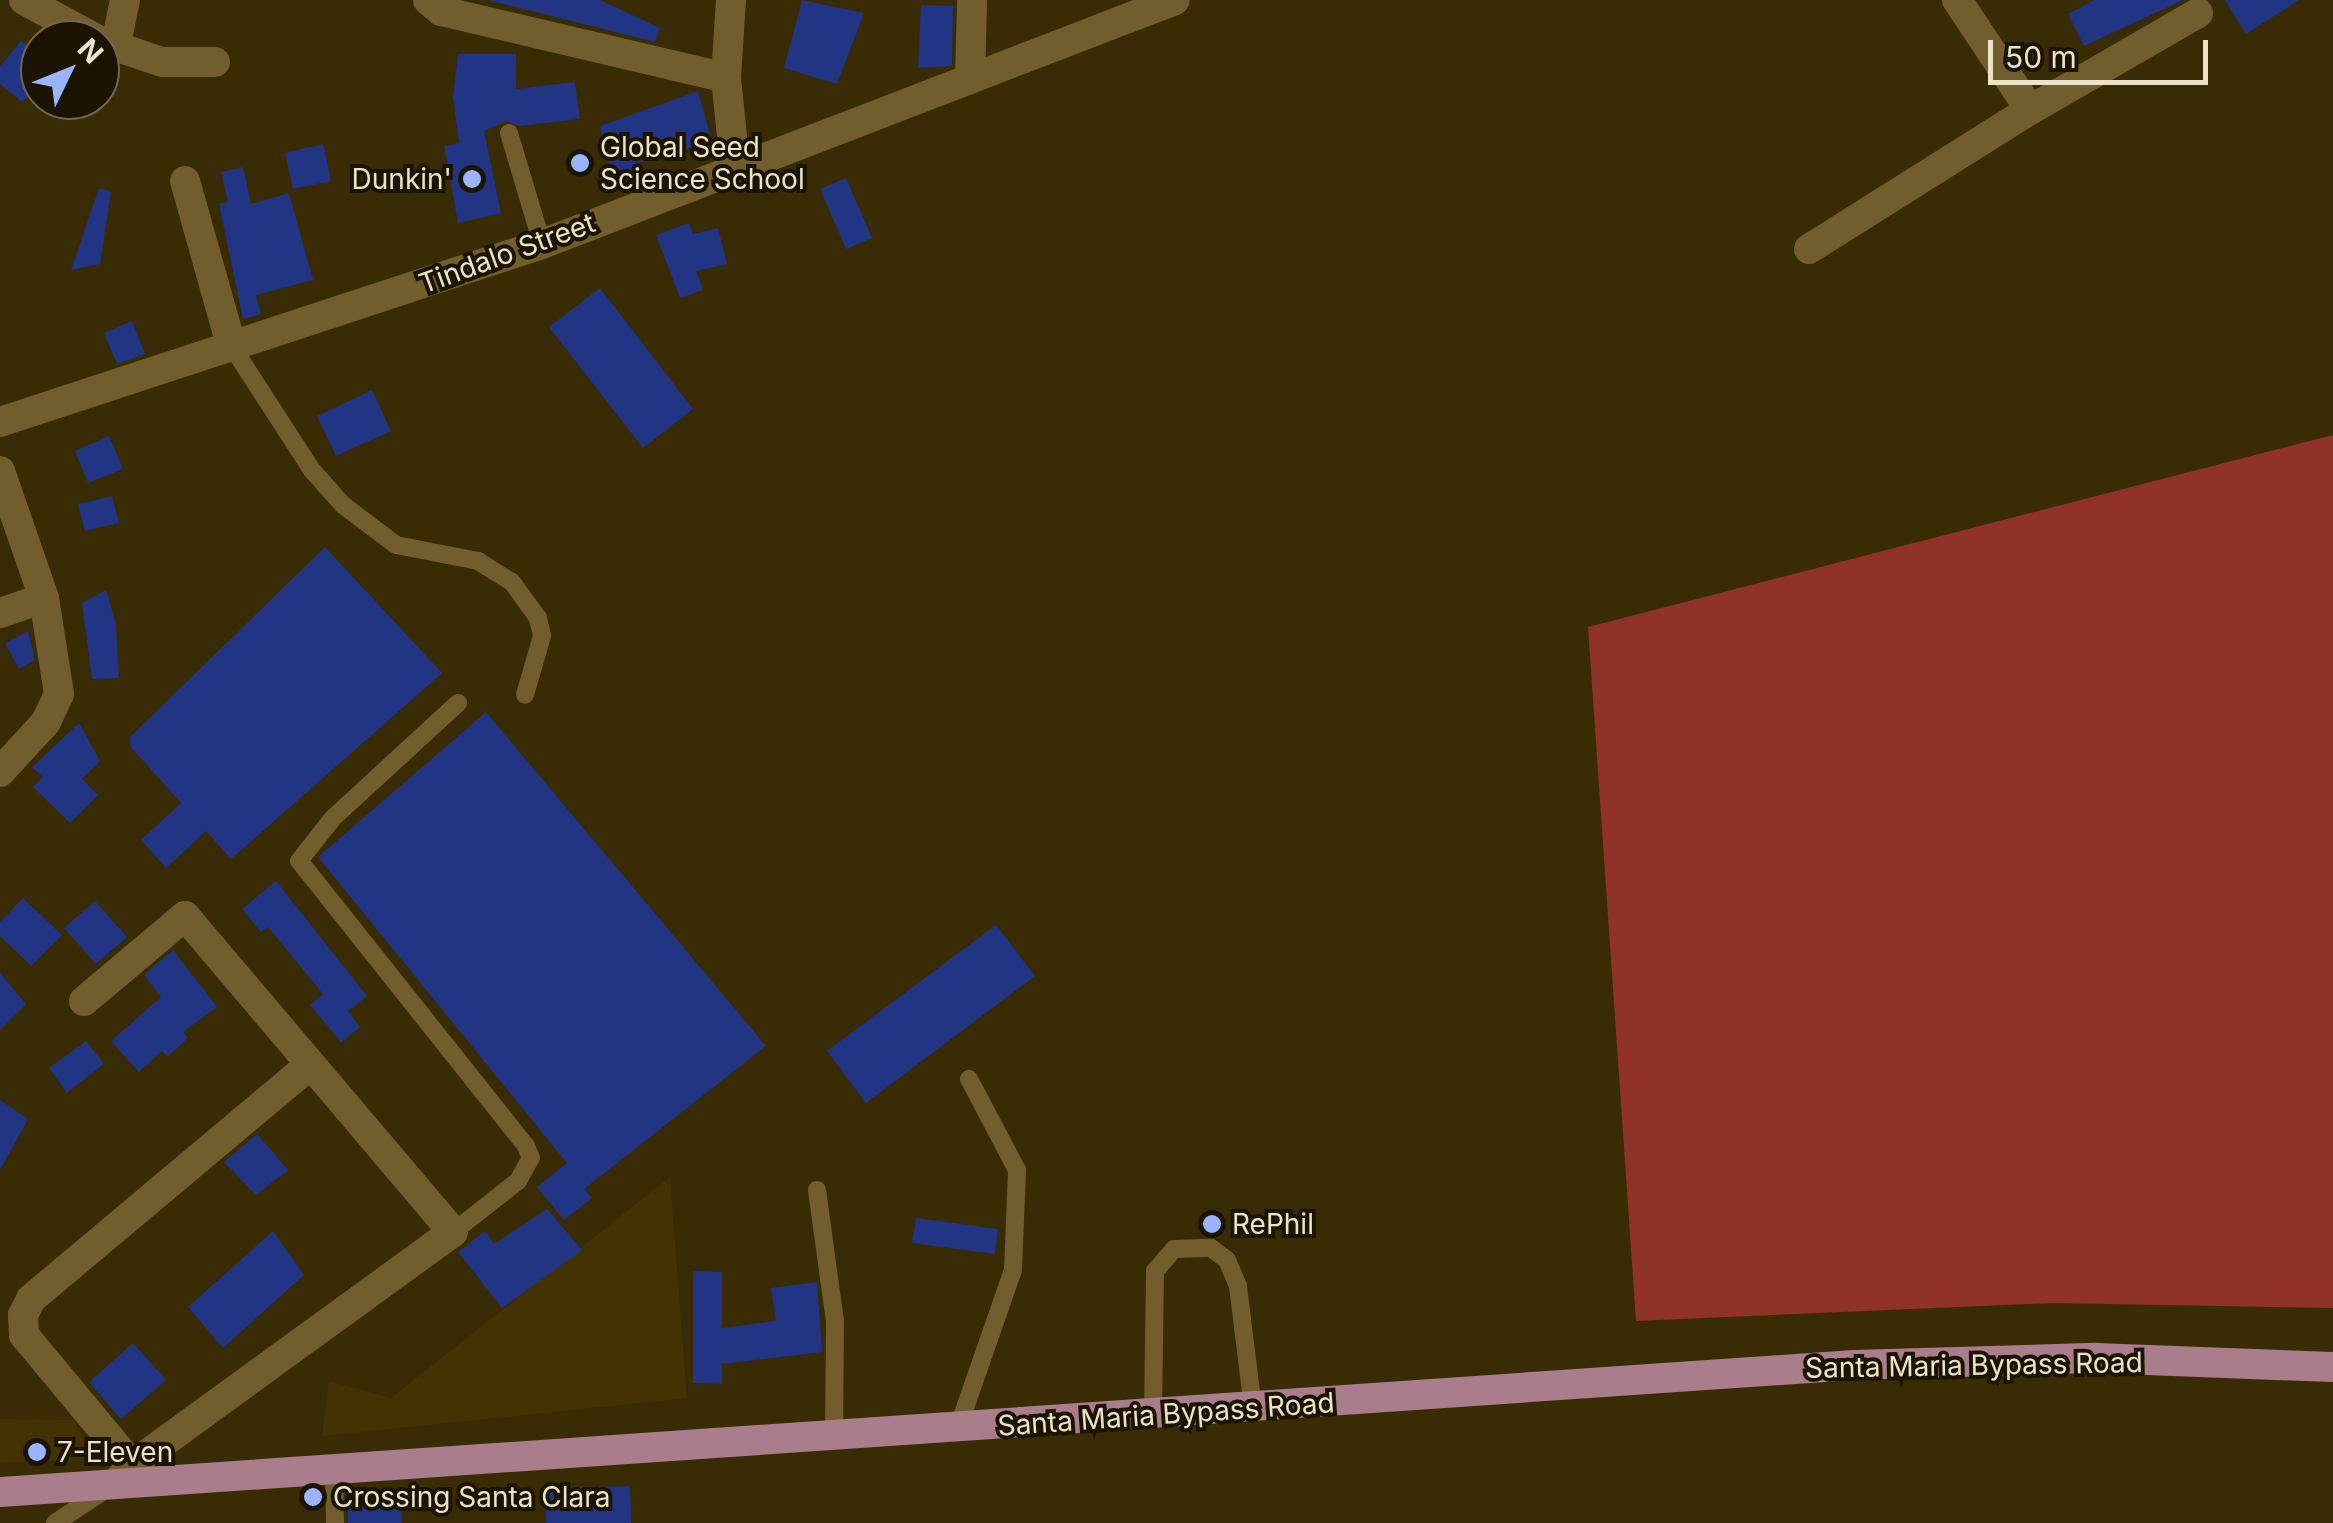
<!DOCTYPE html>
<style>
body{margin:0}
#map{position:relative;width:2333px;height:1523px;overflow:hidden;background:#392b03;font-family:Inter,sans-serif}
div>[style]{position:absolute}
.built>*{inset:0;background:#443302}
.green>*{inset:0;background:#903229}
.building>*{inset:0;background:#223585}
.lane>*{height:18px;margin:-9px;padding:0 9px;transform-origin:9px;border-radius:9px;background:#715e2c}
.street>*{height:30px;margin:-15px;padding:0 15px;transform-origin:15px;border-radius:15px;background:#715e2c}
.secondary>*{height:30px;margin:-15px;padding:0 15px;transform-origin:15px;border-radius:15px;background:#715e2c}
.primary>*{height:30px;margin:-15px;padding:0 15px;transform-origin:15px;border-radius:15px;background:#aa7d8d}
.dots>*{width:28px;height:28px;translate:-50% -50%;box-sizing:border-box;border:5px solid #1c1402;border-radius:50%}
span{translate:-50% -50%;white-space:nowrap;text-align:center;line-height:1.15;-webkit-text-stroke:8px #1c1402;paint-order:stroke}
.poi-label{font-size:28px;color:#ede3c9}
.left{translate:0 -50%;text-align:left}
.right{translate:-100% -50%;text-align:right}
.street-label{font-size:28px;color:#ede3c9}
.north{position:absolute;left:20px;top:20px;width:100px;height:100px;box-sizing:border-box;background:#1c1402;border:2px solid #706752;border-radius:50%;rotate:47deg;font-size:28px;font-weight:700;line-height:40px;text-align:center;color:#ede3c9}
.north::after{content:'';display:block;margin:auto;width:35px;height:45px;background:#9ab5fd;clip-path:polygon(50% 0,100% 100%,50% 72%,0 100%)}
.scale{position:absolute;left:1988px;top:40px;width:220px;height:45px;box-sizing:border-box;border:5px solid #ede3c9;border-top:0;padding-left:12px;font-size:30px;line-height:35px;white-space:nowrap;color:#ede3c9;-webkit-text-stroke:8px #1c1402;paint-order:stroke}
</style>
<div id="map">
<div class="built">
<div style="clip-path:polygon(670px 1177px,687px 1398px,322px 1436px,329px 1381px,391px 1398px)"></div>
<div style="clip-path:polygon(0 1419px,73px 1420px,99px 1459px,0 1463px)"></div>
</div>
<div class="green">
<div style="clip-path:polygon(2333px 435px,2333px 1308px,2053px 1303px,1636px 1321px,1588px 627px)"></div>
</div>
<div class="building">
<div style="clip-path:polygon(488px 0,600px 0,660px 28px,655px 42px)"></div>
<div style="clip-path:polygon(802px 0,864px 13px,837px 84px,784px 68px)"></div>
<div style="clip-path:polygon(2094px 0,2183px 0,2084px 46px,2068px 14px)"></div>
<div style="clip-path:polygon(2225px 0,2299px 0,2246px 34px)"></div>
<div style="clip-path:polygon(921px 5px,953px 6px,952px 66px,918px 68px)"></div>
<div style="clip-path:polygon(21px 41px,40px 56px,40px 86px,22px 102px,0 84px,0 66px)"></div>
<div style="clip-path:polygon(458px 54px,516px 54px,516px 89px,575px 82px,580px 119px,519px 126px,506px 121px,484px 131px,501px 213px,458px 223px,444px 146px,459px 143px,453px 97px)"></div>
<div style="clip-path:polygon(698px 91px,712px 142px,637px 163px,640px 174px,612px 180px,600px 126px)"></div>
<div style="clip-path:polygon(323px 144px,331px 181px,293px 189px,285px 153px)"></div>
<div style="clip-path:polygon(243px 167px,251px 204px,289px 193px,313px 280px,256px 295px,261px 314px,243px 319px,219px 204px,228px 202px,221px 172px)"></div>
<div style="clip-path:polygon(846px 178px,872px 238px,846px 249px,820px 189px)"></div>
<div style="clip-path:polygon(99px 188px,111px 191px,100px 264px,71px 270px)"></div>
<div style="clip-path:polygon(689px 223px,693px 234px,718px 228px,727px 264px,696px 271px,703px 290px,680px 298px,656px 235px)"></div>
<div style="clip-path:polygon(600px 288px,693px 409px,643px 448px,549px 327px)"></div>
<div style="clip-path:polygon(132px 321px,145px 354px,117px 364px,104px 333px)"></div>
<div style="clip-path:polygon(372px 390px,391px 431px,336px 456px,317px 416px)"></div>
<div style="clip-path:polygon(109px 436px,123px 469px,88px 483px,75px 451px)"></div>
<div style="clip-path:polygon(112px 496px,119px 523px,85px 531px,78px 504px)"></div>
<div style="clip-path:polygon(325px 547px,442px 673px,231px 859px,206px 831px,166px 868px,141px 840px,181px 803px,130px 746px,130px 737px)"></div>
<div style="clip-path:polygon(106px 590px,116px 624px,119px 678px,92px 679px,82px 603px)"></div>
<div style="clip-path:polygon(28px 631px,35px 660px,19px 669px,5px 643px)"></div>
<div style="clip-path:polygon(486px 712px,766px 1046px,584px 1189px,592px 1198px,564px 1220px,537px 1187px,567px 1163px,318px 857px)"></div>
<div style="clip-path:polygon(79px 723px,100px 761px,82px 779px,98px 795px,70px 823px,33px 787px,43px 777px,32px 767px)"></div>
<div style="clip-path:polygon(276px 881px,367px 996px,348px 1011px,360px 1027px,341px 1042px,310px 1005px,323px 994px,268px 927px,261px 932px,242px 909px)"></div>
<div style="clip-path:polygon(23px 898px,62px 935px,31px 966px,0 936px,0 922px)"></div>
<div style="clip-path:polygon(95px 901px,127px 937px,96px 964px,64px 928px)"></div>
<div style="clip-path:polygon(996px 925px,1035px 976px,866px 1103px,827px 1051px)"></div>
<div style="clip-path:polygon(173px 950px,217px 1007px,183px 1032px,188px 1038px,167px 1057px,162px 1051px,139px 1072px,111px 1041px,161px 997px,144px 975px)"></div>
<div style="clip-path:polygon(0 973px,26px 1004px,0 1030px)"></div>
<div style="clip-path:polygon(86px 1041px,104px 1064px,67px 1093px,49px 1068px)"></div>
<div style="clip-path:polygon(0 1100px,28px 1119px,0 1170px)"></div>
<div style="clip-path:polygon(257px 1134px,288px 1170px,256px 1195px,224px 1162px)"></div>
<div style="clip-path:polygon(547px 1209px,582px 1250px,502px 1308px,458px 1252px,485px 1231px,494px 1244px)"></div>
<div style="clip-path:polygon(916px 1218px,998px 1229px,995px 1254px,912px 1243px)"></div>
<div style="clip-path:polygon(273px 1231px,304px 1275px,223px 1348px,188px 1307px)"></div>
<div style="clip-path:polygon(693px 1271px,722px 1272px,722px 1328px,776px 1321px,771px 1288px,817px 1282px,822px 1352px,722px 1364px,722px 1384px,693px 1383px)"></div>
<div style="clip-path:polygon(133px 1343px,166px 1380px,121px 1419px,89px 1382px)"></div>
<div style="clip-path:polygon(630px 1486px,631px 1523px,546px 1523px,545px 1488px)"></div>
<div style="clip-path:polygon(348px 1500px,401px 1500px,402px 1523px,348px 1523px)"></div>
</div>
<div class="lane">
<div style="left:509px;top:133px;width:116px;rotate:73.4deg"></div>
<div style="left:231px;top:345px;width:149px;rotate:57.1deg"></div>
<div style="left:312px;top:470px;width:47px;rotate:48.5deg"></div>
<div style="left:343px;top:505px;width:66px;rotate:37deg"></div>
<div style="left:396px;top:545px;width:84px;rotate:11deg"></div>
<div style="left:478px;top:561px;width:40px;rotate:32deg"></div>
<div style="left:512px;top:582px;width:44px;rotate:54.2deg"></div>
<div style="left:538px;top:618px;width:18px;rotate:77deg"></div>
<div style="left:542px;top:636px;width:61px;rotate:106.1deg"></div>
<div style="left:817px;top:1190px;width:132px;rotate:82.2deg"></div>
<div style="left:835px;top:1321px;width:115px;rotate:90.5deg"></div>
<div style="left:453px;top:1232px;width:83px;rotate:-38.1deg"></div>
<div style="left:518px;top:1181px;width:26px;rotate:-61deg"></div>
<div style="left:531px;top:1158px;width:13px;rotate:-113deg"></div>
<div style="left:526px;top:1146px;width:364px;rotate:-128.5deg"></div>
<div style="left:299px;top:861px;width:55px;rotate:-51.7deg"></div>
<div style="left:333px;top:818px;width:170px;rotate:-42.6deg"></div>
<div style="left:1153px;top:1414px;width:143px;rotate:-89.2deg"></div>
<div style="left:1155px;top:1271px;width:29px;rotate:-49deg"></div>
<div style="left:1174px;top:1249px;width:37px;rotate:-2deg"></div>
<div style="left:1211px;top:1248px;width:20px;rotate:37deg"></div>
<div style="left:1227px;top:1260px;width:28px;rotate:67deg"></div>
<div style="left:1238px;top:1286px;width:124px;rotate:83deg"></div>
<div style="left:958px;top:1428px;width:167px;rotate:-70.8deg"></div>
<div style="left:1013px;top:1270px;width:100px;rotate:-87.7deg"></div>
<div style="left:1017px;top:1170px;width:103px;rotate:-117.8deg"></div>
<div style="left:334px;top:1470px;width:53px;rotate:88.9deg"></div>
<div style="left:55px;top:1523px;width:64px;rotate:-33.4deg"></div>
</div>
<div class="street">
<div style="left:24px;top:0;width:84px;rotate:28.4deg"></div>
<div style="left:428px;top:0;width:17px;rotate:40deg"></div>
<div style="left:441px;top:11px;width:293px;rotate:13.2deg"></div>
<div style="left:1957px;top:0;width:132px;rotate:56.4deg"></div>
<div style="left:2030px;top:110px;width:194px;rotate:-30deg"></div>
<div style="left:100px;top:41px;width:65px;rotate:18.7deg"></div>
<div style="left:162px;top:62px;width:53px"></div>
<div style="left:115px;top:49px;width:50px;rotate:-78.5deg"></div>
<div style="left:970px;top:79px;width:79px;rotate:-88.5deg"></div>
<div style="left:185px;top:181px;width:170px;rotate:74.3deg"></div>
<div style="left:1809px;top:249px;width:261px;rotate:-32.2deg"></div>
<div style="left:0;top:471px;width:134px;rotate:70.9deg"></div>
<div style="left:44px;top:598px;width:97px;rotate:81.1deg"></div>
<div style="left:59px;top:694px;width:31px;rotate:115deg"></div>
<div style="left:46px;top:722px;width:68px;rotate:132.6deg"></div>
<div style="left:0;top:613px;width:46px;rotate:-18.8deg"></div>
<div style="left:84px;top:1001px;width:132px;rotate:-40.1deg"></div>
<div style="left:185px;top:916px;width:414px;rotate:49.7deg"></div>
<div style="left:453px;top:1232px;width:397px;rotate:144deg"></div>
<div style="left:132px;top:1465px;width:23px;rotate:131deg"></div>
<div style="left:132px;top:1465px;width:169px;rotate:-129.7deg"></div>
<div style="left:24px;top:1335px;width:20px;rotate:-93deg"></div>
<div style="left:23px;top:1315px;width:18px;rotate:-63deg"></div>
<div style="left:31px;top:1299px;width:364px;rotate:-40deg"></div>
</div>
<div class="secondary">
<div style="left:731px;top:0;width:78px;rotate:93.7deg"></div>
<div style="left:726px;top:78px;width:87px;rotate:84.1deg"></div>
<div style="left:0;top:422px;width:570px;rotate:-18.18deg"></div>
<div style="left:542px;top:244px;width:678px;rotate:-21.08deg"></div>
</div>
<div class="primary">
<div style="left:0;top:1492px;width:1858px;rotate:-3.92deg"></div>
<div style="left:1854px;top:1365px;width:242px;rotate:-1.7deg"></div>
<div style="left:2096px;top:1358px;width:237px;rotate:2.2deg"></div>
</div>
<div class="dots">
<div style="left:580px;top:163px;background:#9ab5fd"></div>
<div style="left:472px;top:179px;background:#9ab5fd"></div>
<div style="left:1212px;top:1224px;background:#9ab5fd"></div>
<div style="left:37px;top:1452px;background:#9ab5fd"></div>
<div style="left:313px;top:1497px;background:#9ab5fd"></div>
</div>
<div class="poi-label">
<span class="left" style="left:600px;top:163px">Global Seed<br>Science School</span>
<span class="right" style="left:452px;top:179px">Dunkin'</span>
<span class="left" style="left:1232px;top:1224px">RePhil</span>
<span class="left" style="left:57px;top:1452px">7-Eleven</span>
<span class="left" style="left:333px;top:1497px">Crossing Santa Clara</span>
</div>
<div class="street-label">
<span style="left:507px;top:253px;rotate:-20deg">Tindalo Street</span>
<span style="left:1974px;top:1365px;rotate:-1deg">Santa Maria Bypass Road</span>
<span style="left:1166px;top:1414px;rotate:-4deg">Santa Maria Bypass Road</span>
</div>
<div class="north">N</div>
<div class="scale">50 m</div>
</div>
